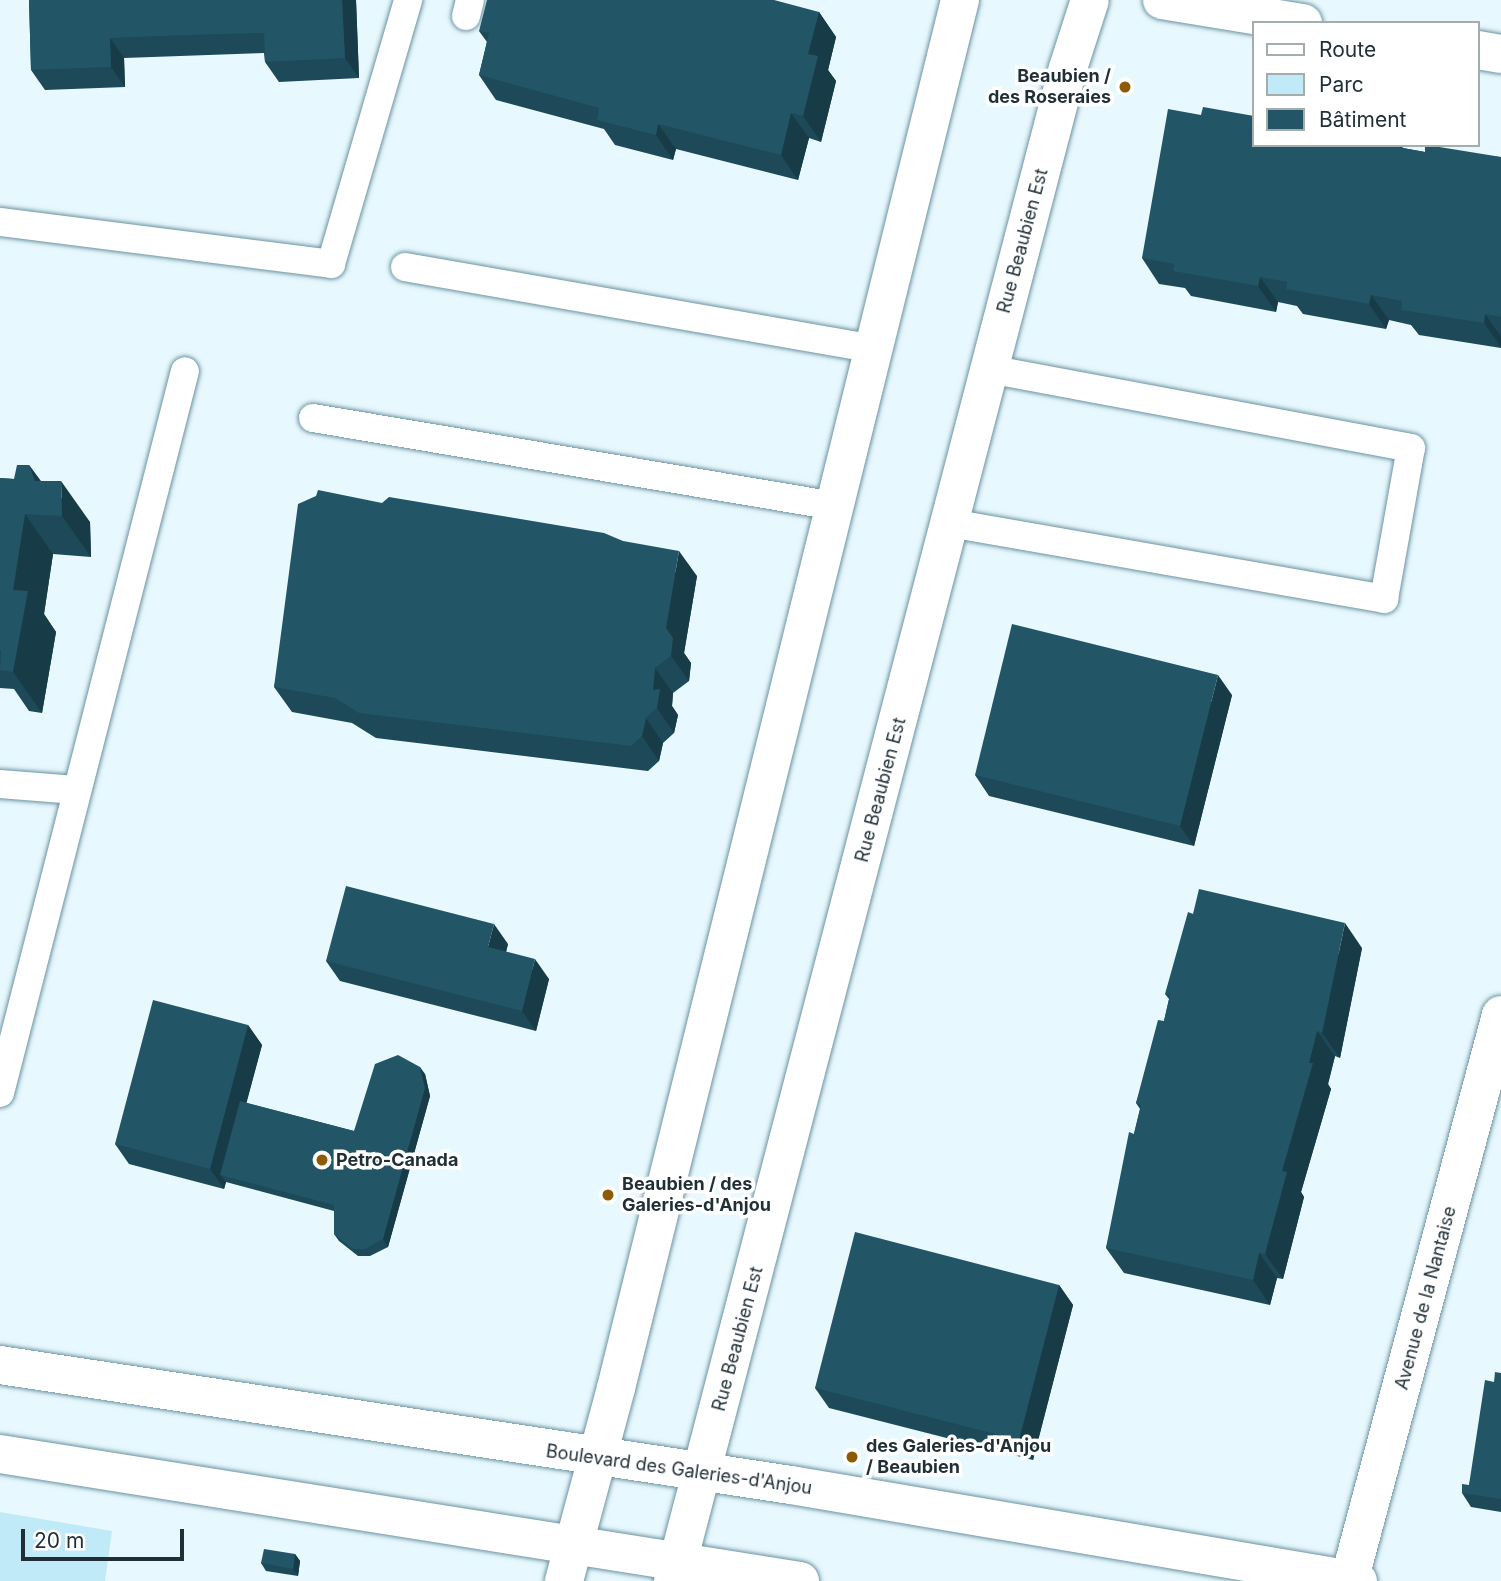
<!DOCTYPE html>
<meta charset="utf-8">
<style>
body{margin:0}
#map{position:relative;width:1501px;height:1581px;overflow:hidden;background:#e7f8fe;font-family:Inter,sans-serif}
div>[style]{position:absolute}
.green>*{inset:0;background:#c1eaf9}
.roads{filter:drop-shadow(0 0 2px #6b93a1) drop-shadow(0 0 2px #6b93a1)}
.lane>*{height:28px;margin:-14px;padding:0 14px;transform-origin:14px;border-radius:14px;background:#fff}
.street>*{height:38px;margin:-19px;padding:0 19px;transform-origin:19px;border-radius:19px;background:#fff}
.secondary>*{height:38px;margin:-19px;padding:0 19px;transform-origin:19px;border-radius:19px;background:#fff}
.wall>*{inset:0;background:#1d4958}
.shaded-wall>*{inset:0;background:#183c47}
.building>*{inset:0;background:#256}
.dots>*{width:19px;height:19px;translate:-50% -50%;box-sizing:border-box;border:4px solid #fff;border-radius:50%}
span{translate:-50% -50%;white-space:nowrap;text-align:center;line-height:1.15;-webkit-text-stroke:7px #fff;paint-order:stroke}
.poi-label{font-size:18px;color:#1f2f35;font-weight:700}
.right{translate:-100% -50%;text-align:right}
.left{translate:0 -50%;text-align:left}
.street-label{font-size:18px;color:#1f2f35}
.legend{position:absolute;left:1252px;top:21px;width:228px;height:126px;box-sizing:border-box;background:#fff;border:2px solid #a5acae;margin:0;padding:9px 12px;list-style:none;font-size:21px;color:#1f2f35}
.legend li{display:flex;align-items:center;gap:14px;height:35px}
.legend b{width:35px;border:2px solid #a5acae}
.scale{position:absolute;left:21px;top:1529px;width:163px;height:32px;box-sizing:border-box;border:4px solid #1f2f35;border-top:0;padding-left:9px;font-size:21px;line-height:24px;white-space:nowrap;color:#1f2f35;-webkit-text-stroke:5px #fff;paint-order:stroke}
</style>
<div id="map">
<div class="green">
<div style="clip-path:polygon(0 1512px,112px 1531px,105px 1581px,0 1581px)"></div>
</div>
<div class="roads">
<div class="lane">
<div style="left:466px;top:16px;width:16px;rotate:-76deg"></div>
<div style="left:0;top:222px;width:334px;rotate:7.2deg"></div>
<div style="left:331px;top:264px;width:275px;rotate:-73.7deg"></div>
<div style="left:405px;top:267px;width:476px;rotate:9.9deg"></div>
<div style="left:313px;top:418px;width:529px;rotate:9.57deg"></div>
<div style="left:950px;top:523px;width:441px;rotate:9.9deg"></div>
<div style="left:1384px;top:599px;width:153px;rotate:-79.9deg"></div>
<div style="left:1411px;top:448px;width:428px;rotate:-169.4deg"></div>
<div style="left:0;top:784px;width:76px;rotate:4.5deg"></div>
<div style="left:0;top:1093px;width:745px;rotate:-75.63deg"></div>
</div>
<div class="street">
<div style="left:1349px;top:1581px;width:586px;rotate:-74.97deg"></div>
</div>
<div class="secondary">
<div style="left:1162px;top:0;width:143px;rotate:9.3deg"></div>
<div style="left:1478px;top:50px;width:23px;rotate:10deg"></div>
<div style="left:0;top:1365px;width:800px;rotate:8.63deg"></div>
<div style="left:791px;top:1485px;width:575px;rotate:9.61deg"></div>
<div style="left:0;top:1454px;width:810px;rotate:9.02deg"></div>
<div style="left:564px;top:1581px;width:200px;rotate:-74.9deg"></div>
<div style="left:616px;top:1388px;width:1430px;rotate:-76.08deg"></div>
<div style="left:673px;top:1581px;width:1564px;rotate:-75.37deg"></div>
<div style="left:1068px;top:68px;width:71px;rotate:-72.1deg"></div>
</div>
</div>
<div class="wall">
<div style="clip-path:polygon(29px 0,356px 0,359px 78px,279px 82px,265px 62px,264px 53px,124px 58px,125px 87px,45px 90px,31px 70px)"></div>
<div style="clip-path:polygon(819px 12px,836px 37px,828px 70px,836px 81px,821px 142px,809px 138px,798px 180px,676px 149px,673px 160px,615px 145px,604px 129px,496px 100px,479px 75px,487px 42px,479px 31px)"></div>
<div style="clip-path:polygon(1201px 115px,1254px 145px,1401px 145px,1403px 148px,1425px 152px,1501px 157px,1501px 348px,1419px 335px,1411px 325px,1389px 320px,1386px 329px,1303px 314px,1297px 306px,1278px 302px,1276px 312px,1191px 296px,1185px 288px,1159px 284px,1142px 258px)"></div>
<div style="clip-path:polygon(29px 465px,41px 481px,90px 522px,91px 557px,53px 554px,44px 614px,56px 632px,42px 713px,29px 711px,14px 689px,0 688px,0 478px,14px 479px)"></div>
<div style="clip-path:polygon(316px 496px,697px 576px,684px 653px,691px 663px,689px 681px,673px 693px,672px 706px,678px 715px,674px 733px,663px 743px,659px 761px,648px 771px,376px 738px,352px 723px,292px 712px,274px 687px)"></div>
<div style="clip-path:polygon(1232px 695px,1194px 846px,989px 796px,975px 775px)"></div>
<div style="clip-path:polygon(508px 944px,506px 952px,549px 979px,536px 1031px,340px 981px,326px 961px)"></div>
<div style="clip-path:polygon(1362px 948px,1340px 1058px,1335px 1056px,1328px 1084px,1331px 1089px,1301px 1192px,1304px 1197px,1283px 1279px,1277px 1278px,1270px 1305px,1124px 1273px,1106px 1248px,1140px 1109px,1136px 1103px,1164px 1021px,1169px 999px,1165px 994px)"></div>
<div style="clip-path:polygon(248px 1025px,262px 1045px,246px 1103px,354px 1131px,425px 1074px,430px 1096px,388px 1247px,370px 1256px,358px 1256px,339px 1241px,334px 1234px,334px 1211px,226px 1182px,224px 1189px,129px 1164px,115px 1144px)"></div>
<div style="clip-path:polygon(1059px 1285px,1073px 1305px,1033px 1460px,829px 1408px,815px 1388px)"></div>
<div style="clip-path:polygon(1501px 1373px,1501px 1512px,1471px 1507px,1462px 1493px,1469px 1485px,1494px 1382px)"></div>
<div style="clip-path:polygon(295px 1554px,300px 1561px,298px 1576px,266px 1571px,261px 1563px)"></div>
</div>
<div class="shaded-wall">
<div style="clip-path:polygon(342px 0,356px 0,359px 78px,345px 58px)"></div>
<div style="clip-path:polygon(819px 12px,836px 37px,828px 70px,836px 81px,821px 142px,803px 116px,808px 54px)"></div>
<div style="clip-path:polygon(110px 38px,124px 58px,125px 87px,111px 67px)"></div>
<div style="clip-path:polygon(791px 113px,809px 138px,798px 180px,781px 155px)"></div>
<div style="clip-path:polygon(658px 124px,676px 149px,673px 160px,656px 135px)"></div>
<div style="clip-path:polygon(1260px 277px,1278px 302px,1276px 312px,1258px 286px)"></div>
<div style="clip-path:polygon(1371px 295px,1389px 320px,1386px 329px,1369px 304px)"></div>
<div style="clip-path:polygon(1485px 314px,1501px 337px,1501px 347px,1484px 323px)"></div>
<div style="clip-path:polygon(29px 465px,58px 506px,35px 481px)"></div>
<div style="clip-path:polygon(61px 481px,90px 522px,91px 557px,62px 516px)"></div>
<div style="clip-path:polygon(25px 514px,53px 554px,44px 614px,56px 632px,42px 713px,13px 672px,13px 590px)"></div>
<div style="clip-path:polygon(679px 551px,697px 576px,684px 653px,691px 663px,689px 681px,671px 656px,666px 628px)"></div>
<div style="clip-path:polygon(655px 668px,673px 693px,672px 706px,678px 715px,674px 733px,657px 708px,653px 690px)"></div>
<div style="clip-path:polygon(1218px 675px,1232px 695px,1194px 846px,1180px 826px)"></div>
<div style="clip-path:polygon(646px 718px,663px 743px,659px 761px,642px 736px)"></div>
<div style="clip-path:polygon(1345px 923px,1362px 948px,1340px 1058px,1322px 1033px)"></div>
<div style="clip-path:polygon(494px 924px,508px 944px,502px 967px,488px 947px)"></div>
<div style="clip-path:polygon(535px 959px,549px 979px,536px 1031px,522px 1011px)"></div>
<div style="clip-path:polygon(248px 1025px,262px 1045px,227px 1176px,220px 1175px,226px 1182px,224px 1189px,210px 1169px)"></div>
<div style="clip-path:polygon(1317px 1031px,1335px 1056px,1328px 1084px,1331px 1089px,1301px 1192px,1304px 1197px,1283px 1279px,1265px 1254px,1282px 1171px)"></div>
<div style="clip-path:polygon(420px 1067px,425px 1074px,430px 1096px,388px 1247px,383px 1239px)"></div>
<div style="clip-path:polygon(1259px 1253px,1277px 1278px,1270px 1305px,1253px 1280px)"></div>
<div style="clip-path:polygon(1059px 1285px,1073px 1305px,1033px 1460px,1019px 1440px)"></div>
<div style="clip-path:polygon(295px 1554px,300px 1561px,298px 1576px,293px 1569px)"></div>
</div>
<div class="building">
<div style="clip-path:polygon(29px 0,342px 0,345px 58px,265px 62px,264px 33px,186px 35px,110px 38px,111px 67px,31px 70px)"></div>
<div style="clip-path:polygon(487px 0,774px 0,819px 12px,808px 54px,818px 56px,803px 116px,791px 113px,781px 155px,658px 124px,656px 135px,597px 120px,599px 108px,479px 75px,489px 33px,479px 31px)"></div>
<div style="clip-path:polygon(1203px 107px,1254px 116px,1254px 145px,1397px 145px,1397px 147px,1425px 152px,1425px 145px,1427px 145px,1501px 157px,1501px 317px,1485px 314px,1484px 323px,1401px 310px,1402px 301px,1371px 295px,1369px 304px,1286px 289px,1287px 282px,1260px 277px,1258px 286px,1173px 271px,1174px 264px,1142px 258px,1168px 109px,1201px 115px)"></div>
<div style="clip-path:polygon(17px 465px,29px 465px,35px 481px,61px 481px,62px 516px,25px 514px,13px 590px,28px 591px,13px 672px,0 670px,1px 650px,0 650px,0 478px,14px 479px)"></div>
<div style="clip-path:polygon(318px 490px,382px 503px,389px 497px,604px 533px,623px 541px,679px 551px,666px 628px,673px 638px,671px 656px,655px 668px,653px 690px,660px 689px,657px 708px,646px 718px,642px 736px,631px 746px,359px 713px,335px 698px,274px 687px,298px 504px,316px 496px)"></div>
<div style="clip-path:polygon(1012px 624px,1218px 675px,1180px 826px,975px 775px)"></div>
<div style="clip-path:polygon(346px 886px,494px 924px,488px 947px,535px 959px,522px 1011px,326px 961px)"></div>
<div style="clip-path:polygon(1199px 889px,1345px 923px,1322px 1033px,1317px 1031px,1309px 1063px,1313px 1063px,1282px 1171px,1287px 1172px,1265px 1254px,1259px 1253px,1253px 1280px,1106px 1248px,1129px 1132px,1134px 1134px,1141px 1105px,1136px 1103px,1158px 1020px,1164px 1021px,1170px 995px,1165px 994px,1188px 912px,1193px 914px)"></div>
<div style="clip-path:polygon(153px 1000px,248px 1025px,210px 1169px,115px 1144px)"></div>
<div style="clip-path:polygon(398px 1055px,420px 1067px,425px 1088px,383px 1239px,365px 1249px,353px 1249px,334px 1234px,334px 1205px,220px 1175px,240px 1101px,354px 1131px,375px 1064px)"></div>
<div style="clip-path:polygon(855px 1232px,1059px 1285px,1019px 1440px,815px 1388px)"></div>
<div style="clip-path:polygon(1495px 1372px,1501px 1373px,1501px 1499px,1462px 1493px,1462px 1484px,1469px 1485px,1485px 1380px,1494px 1382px)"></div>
<div style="clip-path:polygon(264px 1549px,295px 1554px,293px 1569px,261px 1563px)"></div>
</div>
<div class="dots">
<div style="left:1125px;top:87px;background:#8d5b06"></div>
<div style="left:322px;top:1160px;background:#8d5b06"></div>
<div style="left:608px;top:1195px;background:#8d5b06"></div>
<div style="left:852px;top:1457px;background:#8d5b06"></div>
</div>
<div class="poi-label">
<span class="right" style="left:1111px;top:87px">Beaubien /<br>des Roseraies</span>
<span class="left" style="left:336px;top:1160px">Petro-Canada</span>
<span class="left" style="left:622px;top:1195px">Beaubien / des<br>Galeries-d'Anjou</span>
<span class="left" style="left:866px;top:1457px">des Galeries-d'Anjou<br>/ Beaubien</span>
</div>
<div class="street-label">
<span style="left:1023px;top:241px;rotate:-75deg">Rue Beaubien Est</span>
<span style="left:881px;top:790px;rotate:-75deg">Rue Beaubien Est</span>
<span style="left:1426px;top:1298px;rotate:-75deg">Avenue de la Nantaise</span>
<span style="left:738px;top:1339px;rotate:-75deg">Rue Beaubien Est</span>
<span style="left:679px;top:1470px;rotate:8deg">Boulevard des Galeries-d'Anjou</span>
</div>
<ul class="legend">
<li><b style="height:9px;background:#fff"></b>Route</li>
<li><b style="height:19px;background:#c1eaf9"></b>Parc</li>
<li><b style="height:19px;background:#256"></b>Bâtiment</li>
</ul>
<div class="scale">20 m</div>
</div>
